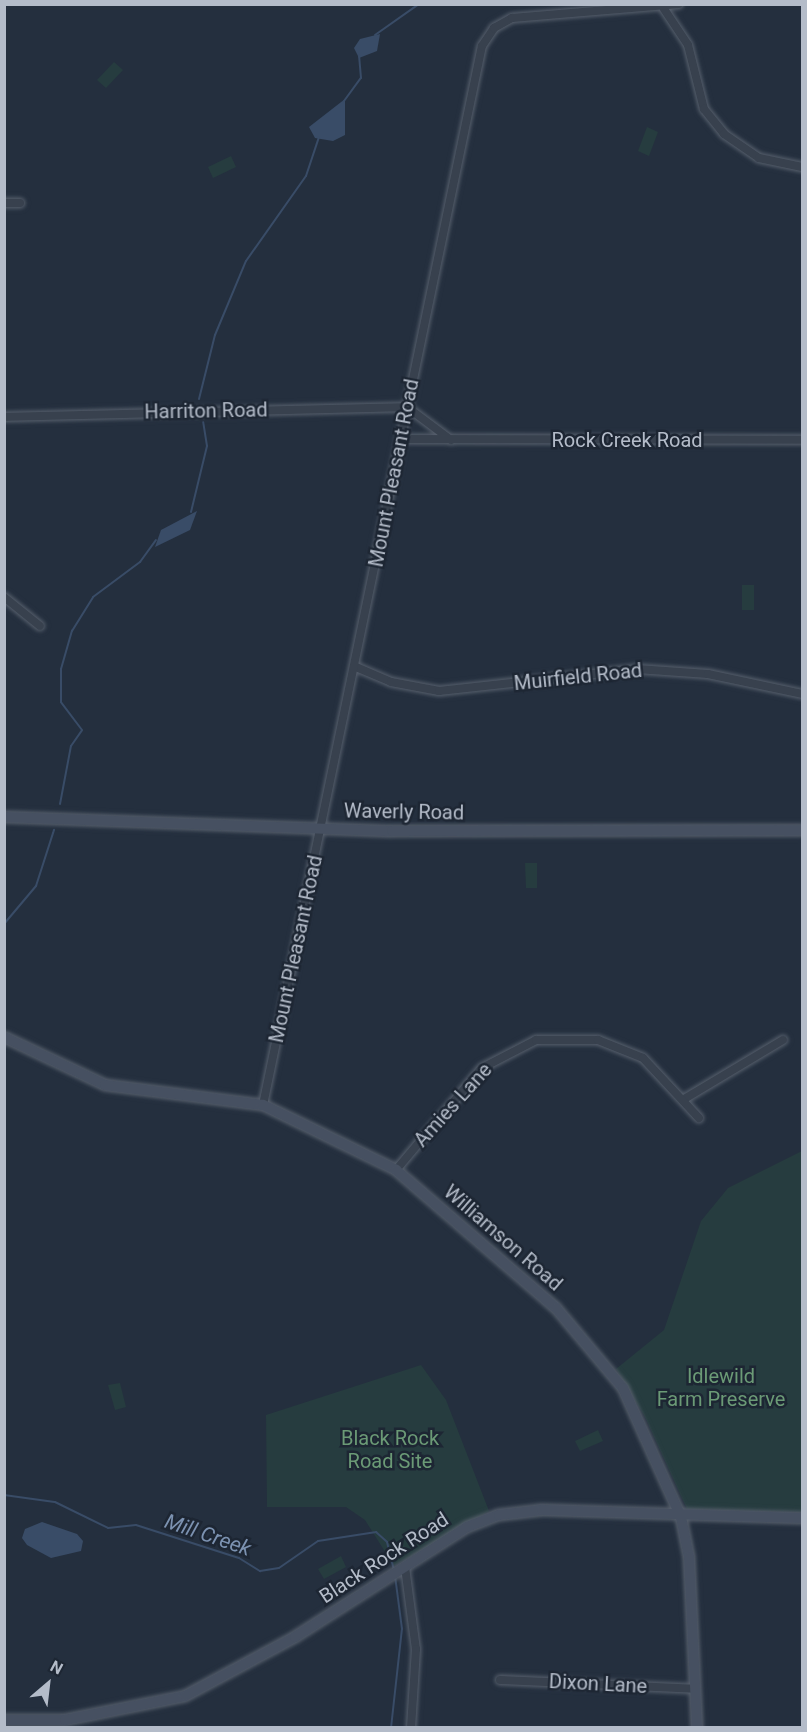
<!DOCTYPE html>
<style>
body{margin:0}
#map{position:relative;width:807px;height:1732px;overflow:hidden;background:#242f3e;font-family:Roboto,sans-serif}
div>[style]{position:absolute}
.green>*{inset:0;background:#263c3f}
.water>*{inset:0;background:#394c67}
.stream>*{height:2px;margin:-1px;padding:0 1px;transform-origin:1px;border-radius:1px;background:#394c67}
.roads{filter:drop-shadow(0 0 2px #565f6c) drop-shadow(0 0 2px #565f6c)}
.street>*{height:8px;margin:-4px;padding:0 4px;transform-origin:4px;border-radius:4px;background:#38414e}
.secondary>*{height:10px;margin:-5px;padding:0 5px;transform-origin:5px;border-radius:5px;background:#465061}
span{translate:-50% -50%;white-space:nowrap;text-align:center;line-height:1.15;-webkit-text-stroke:5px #1d2633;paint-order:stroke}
.street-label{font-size:20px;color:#b4bcc9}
.park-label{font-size:20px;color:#6b9a76}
.water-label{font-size:21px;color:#7c92b1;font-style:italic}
.frame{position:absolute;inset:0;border:6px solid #b4bcc9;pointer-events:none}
.north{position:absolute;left:18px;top:1654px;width:60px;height:60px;-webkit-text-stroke:4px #1d2633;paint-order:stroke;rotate:28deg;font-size:16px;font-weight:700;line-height:24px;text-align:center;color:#b4bcc9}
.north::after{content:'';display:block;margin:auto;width:21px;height:27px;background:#b4bcc9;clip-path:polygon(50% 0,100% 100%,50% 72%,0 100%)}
</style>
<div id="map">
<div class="green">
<div style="clip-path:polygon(114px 62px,123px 70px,106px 88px,97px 80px)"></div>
<div style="clip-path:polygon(647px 127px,658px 132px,649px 156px,638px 151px)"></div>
<div style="clip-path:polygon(231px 156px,236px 167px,213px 178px,208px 167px)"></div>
<div style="clip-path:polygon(742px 585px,754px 585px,754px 610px,742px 610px)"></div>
<div style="clip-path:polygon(525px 863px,537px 863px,537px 888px,526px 888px)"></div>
<div style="clip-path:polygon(802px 1151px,802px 1512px,687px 1509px,645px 1417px,616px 1369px,664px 1330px,701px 1221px,728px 1188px)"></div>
<div style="clip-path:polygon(421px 1365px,446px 1400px,489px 1511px,394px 1566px,365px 1520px,346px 1507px,267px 1507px,266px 1415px)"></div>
<div style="clip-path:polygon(120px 1383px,126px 1407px,115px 1410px,108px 1385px)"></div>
<div style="clip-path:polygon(598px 1430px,603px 1441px,580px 1451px,575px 1441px)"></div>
<div style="clip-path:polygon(341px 1556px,346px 1567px,324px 1579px,318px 1569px)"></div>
</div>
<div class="water">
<div style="clip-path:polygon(380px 34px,377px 51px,359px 58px,354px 48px,360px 39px)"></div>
<div style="clip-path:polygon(345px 99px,345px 135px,333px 141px,315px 138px,309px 127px)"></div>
<div style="clip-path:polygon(197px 511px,190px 530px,155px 547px,161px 530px)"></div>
<div style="clip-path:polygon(42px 1522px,77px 1534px,83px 1541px,81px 1551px,51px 1558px,27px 1545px,22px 1538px,25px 1529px)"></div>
</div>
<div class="stream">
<div style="left:375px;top:35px;width:54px;rotate:-35.2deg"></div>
<div style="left:344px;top:101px;width:29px;rotate:-54deg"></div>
<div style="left:361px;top:78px;width:23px;rotate:-95deg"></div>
<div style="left:199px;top:399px;width:66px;rotate:-76deg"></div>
<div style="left:215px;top:335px;width:80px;rotate:-67.3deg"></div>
<div style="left:246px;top:261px;width:104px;rotate:-54.8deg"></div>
<div style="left:306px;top:176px;width:41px;rotate:-71.6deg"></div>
<div style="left:191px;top:512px;width:68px;rotate:-76.4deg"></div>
<div style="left:207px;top:446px;width:24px;rotate:-99deg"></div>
<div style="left:60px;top:804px;width:59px;rotate:-79.3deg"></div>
<div style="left:71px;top:746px;width:19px;rotate:-55deg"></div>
<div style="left:82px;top:730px;width:35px;rotate:-127deg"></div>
<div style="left:61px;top:702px;width:33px;rotate:-90deg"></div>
<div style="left:61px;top:669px;width:40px;rotate:-74deg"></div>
<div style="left:72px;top:631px;width:40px;rotate:-58deg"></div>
<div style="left:93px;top:597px;width:59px;rotate:-36.7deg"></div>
<div style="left:140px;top:562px;width:27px;rotate:-54deg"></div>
<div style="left:4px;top:924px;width:50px;rotate:-49.9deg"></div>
<div style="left:36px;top:886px;width:59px;rotate:-72.2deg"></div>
<div style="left:4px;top:1495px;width:51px;rotate:7.8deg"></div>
<div style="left:55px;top:1502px;width:59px;rotate:26.1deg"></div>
<div style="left:108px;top:1528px;width:28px;rotate:-6deg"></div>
<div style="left:136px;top:1525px;width:108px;rotate:17.8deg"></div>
<div style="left:239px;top:1558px;width:25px;rotate:32deg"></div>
<div style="left:260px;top:1571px;width:19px;rotate:-9deg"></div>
<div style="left:279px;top:1568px;width:47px;rotate:-34.7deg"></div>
<div style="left:318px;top:1541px;width:59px;rotate:-8.8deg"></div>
<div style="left:376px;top:1532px;width:15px;rotate:42deg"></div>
<div style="left:387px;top:1542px;width:29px;rotate:76deg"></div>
<div style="left:391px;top:1728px;width:100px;rotate:-83.7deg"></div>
<div style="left:402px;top:1629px;width:53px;rotate:-97.5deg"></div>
</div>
<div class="roads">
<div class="street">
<div style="left:664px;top:9px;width:43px;rotate:56.3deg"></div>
<div style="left:688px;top:45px;width:66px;rotate:76deg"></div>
<div style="left:704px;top:109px;width:32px;rotate:51deg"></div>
<div style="left:724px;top:134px;width:42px;rotate:34.4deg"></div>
<div style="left:759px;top:158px;width:44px;rotate:11.8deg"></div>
<div style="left:4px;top:203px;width:16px"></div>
<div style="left:4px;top:417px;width:403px;rotate:-1.4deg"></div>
<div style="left:407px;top:407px;width:55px;rotate:36.9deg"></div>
<div style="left:400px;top:439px;width:402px;rotate:0.1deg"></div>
<div style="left:4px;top:597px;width:46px;rotate:38.9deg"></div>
<div style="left:356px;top:667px;width:38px;rotate:23deg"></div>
<div style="left:391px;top:682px;width:49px;rotate:10.6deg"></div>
<div style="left:439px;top:691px;width:199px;rotate:-6.3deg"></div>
<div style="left:637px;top:669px;width:71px;rotate:4deg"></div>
<div style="left:708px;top:674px;width:96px;rotate:12deg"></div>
<div style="left:686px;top:1098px;width:113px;rotate:-30.9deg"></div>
<div style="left:263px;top:1105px;width:1081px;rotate:-78.32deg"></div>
<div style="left:482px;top:46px;width:22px;rotate:-56deg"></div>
<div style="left:494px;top:28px;width:21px;rotate:-29deg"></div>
<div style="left:512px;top:18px;width:167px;rotate:-4.8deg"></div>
<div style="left:396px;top:1170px;width:133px;rotate:-49.9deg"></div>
<div style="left:482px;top:1068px;width:61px;rotate:-27.4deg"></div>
<div style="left:536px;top:1040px;width:62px"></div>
<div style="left:598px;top:1040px;width:48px;rotate:21.8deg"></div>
<div style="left:643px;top:1058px;width:82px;rotate:47deg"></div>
<div style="left:405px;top:1567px;width:83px;rotate:82.4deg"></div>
<div style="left:416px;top:1649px;width:79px;rotate:93.6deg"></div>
<div style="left:500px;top:1680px;width:196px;rotate:2.6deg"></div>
</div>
<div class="secondary">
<div style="left:4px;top:817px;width:388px;rotate:2.1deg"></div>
<div style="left:392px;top:831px;width:410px;rotate:-0.1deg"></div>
<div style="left:4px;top:1037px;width:112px;rotate:25.4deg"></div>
<div style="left:105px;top:1085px;width:159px;rotate:7.2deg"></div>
<div style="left:263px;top:1105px;width:148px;rotate:26deg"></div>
<div style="left:396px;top:1170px;width:211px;rotate:40.8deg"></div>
<div style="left:556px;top:1308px;width:104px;rotate:50.1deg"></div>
<div style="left:623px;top:1388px;width:141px;rotate:65.8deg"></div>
<div style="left:681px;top:1517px;width:41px;rotate:78.7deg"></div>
<div style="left:689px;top:1557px;width:171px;rotate:87.3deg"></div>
<div style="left:4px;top:1720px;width:61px"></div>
<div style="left:65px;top:1720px;width:122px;rotate:-11.3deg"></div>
<div style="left:185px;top:1696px;width:125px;rotate:-28.2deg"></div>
<div style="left:295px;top:1637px;width:204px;rotate:-32.6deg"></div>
<div style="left:467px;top:1527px;width:34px;rotate:-21deg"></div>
<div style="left:499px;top:1515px;width:43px;rotate:-6.6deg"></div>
<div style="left:542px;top:1510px;width:260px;rotate:1.8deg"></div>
</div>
</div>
<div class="street-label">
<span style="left:206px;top:411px;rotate:-1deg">Harriton Road</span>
<span style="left:627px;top:440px">Rock Creek Road</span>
<span style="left:394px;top:473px;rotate:-79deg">Mount Pleasant Road</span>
<span style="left:578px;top:677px;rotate:-6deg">Muirfield Road</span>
<span style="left:404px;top:812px;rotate:1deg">Waverly Road</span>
<span style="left:296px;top:949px;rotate:-78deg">Mount Pleasant Road</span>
<span style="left:453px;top:1105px;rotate:-48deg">Amies Lane</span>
<span style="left:503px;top:1238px;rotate:41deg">Williamson Road</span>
<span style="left:384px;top:1558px;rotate:-33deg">Black Rock Road</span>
<span style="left:598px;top:1684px;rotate:3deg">Dixon Lane</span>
</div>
<div class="park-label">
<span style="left:721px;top:1388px">Idlewild<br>Farm Preserve</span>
<span style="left:390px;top:1450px">Black Rock<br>Road Site</span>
</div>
<div class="water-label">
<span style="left:208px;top:1535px;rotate:19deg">Mill Creek</span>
</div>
<div class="frame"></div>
<div class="north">N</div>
</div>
